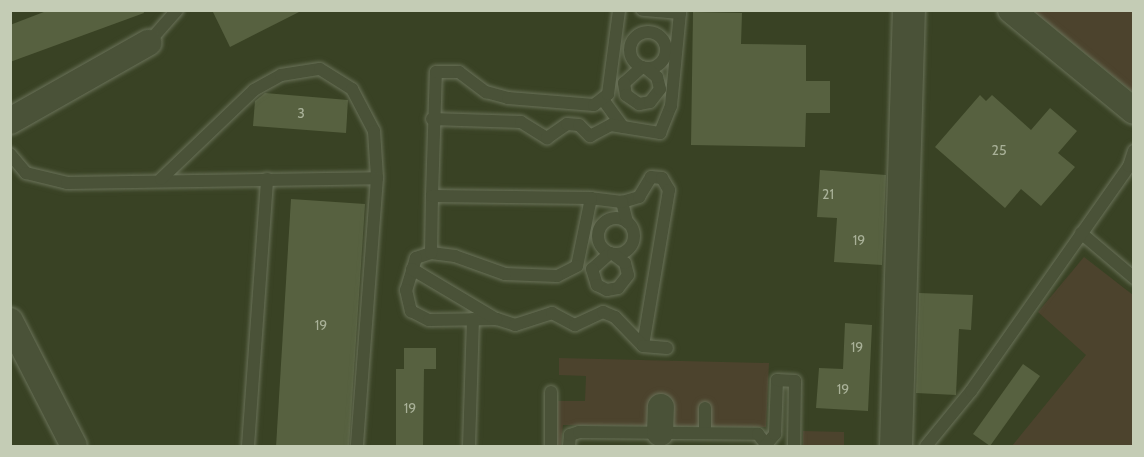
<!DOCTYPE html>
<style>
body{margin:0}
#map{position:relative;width:1144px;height:457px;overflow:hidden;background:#394224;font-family:Cabin,sans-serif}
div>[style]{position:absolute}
.green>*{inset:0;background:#4c432d}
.building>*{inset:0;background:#576140}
.roads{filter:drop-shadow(0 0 2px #6a7259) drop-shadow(0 0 2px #6a7259)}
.service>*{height:12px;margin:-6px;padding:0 6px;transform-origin:6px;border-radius:6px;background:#4a5238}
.service>.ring{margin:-6px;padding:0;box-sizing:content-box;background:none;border:12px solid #4a5238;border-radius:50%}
.minor>*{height:26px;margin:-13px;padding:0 13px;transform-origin:13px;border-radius:13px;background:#4a5238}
.tertiary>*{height:32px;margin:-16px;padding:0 16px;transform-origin:16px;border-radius:16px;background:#4a5238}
span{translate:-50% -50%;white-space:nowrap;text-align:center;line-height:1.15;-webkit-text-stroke:6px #2f371d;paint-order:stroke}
.number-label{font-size:14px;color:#a9b198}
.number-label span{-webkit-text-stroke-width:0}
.frame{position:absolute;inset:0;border:12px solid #c4ccb5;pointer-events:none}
</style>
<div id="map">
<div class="green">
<div style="clip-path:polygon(1033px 11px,1133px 11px,1133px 92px)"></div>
<div style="clip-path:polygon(1084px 257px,1133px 295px,1133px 446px,1012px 446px,1086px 355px,1038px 312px)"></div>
<div style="clip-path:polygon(559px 358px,769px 363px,766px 427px,563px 425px,561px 446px,557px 446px,558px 401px,585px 401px,586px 376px,559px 375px)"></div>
<div style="clip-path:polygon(803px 431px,844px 432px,844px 446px,803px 446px)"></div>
</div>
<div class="building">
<div style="clip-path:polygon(49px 10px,143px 10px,144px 13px,10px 62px,10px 25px)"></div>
<div style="clip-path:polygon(212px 10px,303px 10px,230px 47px)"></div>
<div style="clip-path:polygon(693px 12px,742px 13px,741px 44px,806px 45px,806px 81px,830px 81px,830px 113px,806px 113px,805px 147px,691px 145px)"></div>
<div style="clip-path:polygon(265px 93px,348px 100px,346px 133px,253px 126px,255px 101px)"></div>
<div style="clip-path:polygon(980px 95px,986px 101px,992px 95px,1031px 130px,1050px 108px,1077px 131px,1058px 153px,1075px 167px,1041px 206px,1021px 189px,1005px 208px,935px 147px)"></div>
<div style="clip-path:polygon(820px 170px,886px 175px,882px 265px,834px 262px,837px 218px,817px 217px)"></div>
<div style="clip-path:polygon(291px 199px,365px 204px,349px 447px,276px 447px)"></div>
<div style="clip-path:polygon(919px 293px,973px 295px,971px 330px,959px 329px,956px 395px,916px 393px)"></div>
<div style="clip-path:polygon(845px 323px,872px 325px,868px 411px,816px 408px,819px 368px,843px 369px)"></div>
<div style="clip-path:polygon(404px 348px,436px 348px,436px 369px,424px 369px,423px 447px,396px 447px,396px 369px,404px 369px)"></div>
<div style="clip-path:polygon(1023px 364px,1040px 376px,990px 446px,973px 434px)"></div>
</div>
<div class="roads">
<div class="service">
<div class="ring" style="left:630px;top:32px;width:24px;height:24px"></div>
<div style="left:148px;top:43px;width:44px;rotate:-48.7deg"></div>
<div style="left:642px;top:67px;width:24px;rotate:138deg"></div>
<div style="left:624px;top:83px;width:12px;rotate:81deg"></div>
<div style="left:626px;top:95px;width:16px;rotate:35deg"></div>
<div style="left:639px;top:104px;width:11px;rotate:-10deg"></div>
<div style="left:650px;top:102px;width:16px;rotate:-52deg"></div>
<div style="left:660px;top:89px;width:12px;rotate:-104deg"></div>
<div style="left:657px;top:77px;width:14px;rotate:-141deg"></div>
<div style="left:604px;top:101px;width:32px;rotate:54deg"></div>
<div style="left:432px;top:119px;width:89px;rotate:1.9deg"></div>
<div style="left:521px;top:122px;width:31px;rotate:32deg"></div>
<div style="left:547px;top:138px;width:24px;rotate:-35deg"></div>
<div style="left:567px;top:124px;width:12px;rotate:5deg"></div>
<div style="left:579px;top:125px;width:16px;rotate:45deg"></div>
<div style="left:590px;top:136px;width:24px;rotate:-28deg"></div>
<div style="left:611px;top:125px;width:50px;rotate:9.3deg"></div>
<div style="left:660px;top:133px;width:29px;rotate:-68deg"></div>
<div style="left:671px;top:106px;width:93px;rotate:-84.5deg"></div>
<div style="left:680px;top:13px;width:38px;rotate:-175deg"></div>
<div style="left:10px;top:154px;width:25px;rotate:50deg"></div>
<div style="left:26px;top:173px;width:42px;rotate:13.7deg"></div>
<div style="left:67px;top:183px;width:310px;rotate:-0.9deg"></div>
<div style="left:161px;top:179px;width:129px;rotate:-43.7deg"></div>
<div style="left:254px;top:90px;width:31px;rotate:-29deg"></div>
<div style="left:281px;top:75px;width:39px;rotate:-9deg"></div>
<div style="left:320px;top:69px;width:38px;rotate:32deg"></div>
<div style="left:352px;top:89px;width:47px;rotate:62.4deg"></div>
<div style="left:374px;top:131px;width:47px;rotate:86.3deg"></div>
<div style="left:377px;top:178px;width:269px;rotate:94.3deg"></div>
<div style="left:432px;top:196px;width:124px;rotate:-88.2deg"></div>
<div style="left:436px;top:72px;width:23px"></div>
<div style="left:459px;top:72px;width:34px;rotate:37deg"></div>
<div style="left:486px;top:92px;width:23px;rotate:15deg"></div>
<div style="left:508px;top:98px;width:86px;rotate:4.7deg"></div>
<div style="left:594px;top:105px;width:18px;rotate:-38deg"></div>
<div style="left:608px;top:94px;width:85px;rotate:-82.5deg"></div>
<div style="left:622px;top:202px;width:18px;rotate:-16deg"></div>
<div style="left:639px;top:197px;width:23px;rotate:-59deg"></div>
<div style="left:651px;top:177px;width:11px;rotate:5deg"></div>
<div style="left:662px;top:178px;width:14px;rotate:60deg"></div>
<div style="left:669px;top:190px;width:158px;rotate:99.5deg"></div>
<div class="ring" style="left:598px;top:218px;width:24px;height:24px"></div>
<div style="left:627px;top:222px;width:21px;rotate:-104deg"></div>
<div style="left:622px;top:202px;width:31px;rotate:-173deg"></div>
<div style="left:591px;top:198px;width:69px;rotate:101.6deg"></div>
<div style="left:577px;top:266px;width:22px;rotate:153deg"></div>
<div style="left:557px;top:276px;width:52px;rotate:-177.8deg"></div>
<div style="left:505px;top:274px;width:53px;rotate:-160.2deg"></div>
<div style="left:455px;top:256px;width:24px;rotate:-173deg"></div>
<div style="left:431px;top:253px;width:16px;rotate:162deg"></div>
<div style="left:416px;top:258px;width:34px;rotate:107deg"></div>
<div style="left:406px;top:290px;width:22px;rotate:77deg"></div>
<div style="left:411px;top:311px;width:20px;rotate:27deg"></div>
<div style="left:429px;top:320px;width:68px;rotate:-0.8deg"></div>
<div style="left:497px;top:319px;width:19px;rotate:18deg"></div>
<div style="left:515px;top:325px;width:39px;rotate:-18deg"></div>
<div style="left:552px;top:313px;width:26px;rotate:28deg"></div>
<div style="left:575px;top:325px;width:31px;rotate:-25deg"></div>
<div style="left:603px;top:312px;width:13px;rotate:23deg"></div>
<div style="left:615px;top:317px;width:40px;rotate:46deg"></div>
<div style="left:643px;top:346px;width:24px;rotate:5deg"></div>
<div style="left:1081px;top:233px;width:70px;rotate:40.3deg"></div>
<div style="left:431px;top:253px;width:57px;rotate:-89deg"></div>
<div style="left:432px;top:196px;width:159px;rotate:0.7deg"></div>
<div style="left:610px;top:253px;width:24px;rotate:138deg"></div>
<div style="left:592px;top:269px;width:17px;rotate:73deg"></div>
<div style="left:597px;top:285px;width:11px;rotate:27deg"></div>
<div style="left:607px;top:290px;width:11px;rotate:-10deg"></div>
<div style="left:618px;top:288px;width:16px;rotate:-52deg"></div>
<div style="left:628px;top:275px;width:12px;rotate:-104deg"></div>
<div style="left:625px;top:263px;width:15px;rotate:-143deg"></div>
<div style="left:412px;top:269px;width:98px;rotate:30.8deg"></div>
<div style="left:705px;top:433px;width:25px;rotate:-90deg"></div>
<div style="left:248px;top:446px;width:268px;rotate:-85.9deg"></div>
<div style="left:469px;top:446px;width:127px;rotate:-88.2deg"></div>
<div style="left:551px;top:446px;width:54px;rotate:-90deg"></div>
<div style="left:569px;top:446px;width:11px;rotate:-85deg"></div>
<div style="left:570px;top:435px;width:9px;rotate:-18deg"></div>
<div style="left:579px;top:432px;width:179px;rotate:0.6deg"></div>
<div style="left:758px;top:434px;width:15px;rotate:53deg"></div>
<div style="left:765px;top:446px;width:16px;rotate:-50deg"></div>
<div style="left:775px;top:434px;width:54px;rotate:-87.9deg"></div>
<div style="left:777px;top:380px;width:18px;rotate:3deg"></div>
<div style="left:795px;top:381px;width:65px;rotate:90.9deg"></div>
<div style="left:926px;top:446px;width:71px;rotate:-50.7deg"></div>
<div style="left:971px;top:391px;width:275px;rotate:-54.9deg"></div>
<div style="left:1129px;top:166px;width:16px;rotate:-72deg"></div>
</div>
<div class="minor">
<div style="left:1011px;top:10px;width:159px;rotate:39.4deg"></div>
<div style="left:10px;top:121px;width:159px;rotate:-29.5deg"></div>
<div style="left:10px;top:321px;width:140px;rotate:62.9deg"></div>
<div style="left:660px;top:433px;width:26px;rotate:-88deg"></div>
</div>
<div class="tertiary">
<div style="left:896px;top:446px;width:436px;rotate:-88.3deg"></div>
</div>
</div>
<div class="number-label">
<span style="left:301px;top:113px">3</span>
<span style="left:999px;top:150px">25</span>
<span style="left:828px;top:194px">21</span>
<span style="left:859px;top:240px">19</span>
<span style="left:321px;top:325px">19</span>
<span style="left:857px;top:347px">19</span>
<span style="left:843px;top:389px">19</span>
<span style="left:410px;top:408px">19</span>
</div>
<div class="frame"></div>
</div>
